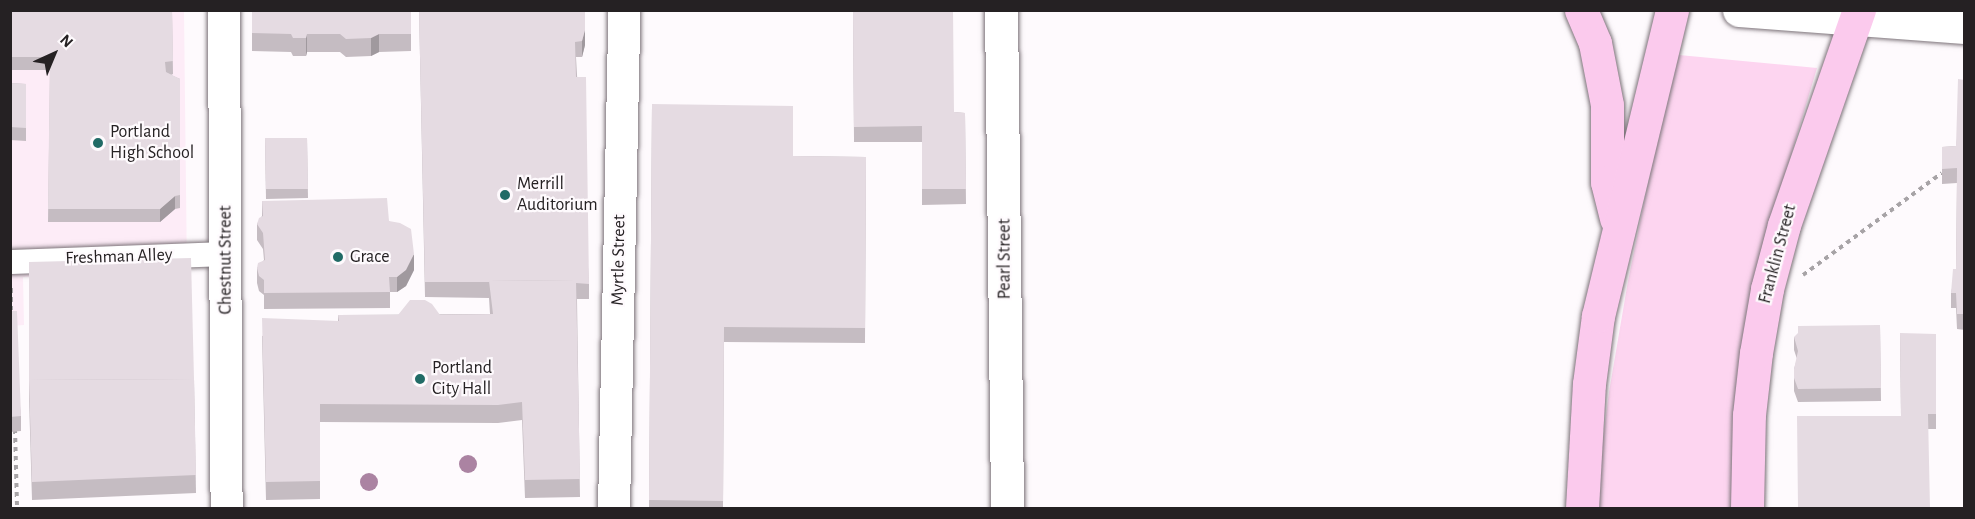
<!DOCTYPE html>
<style>
body{margin:0}
#map{position:relative;width:1975px;height:519px;overflow:hidden;background:#fefafd;font-family:"Alegreya Sans",sans-serif}
div>[style]{position:absolute}
.built>*{inset:0;background:#fdecf7}
.green>*{inset:0;background:#fdd5f0}
.path>*{height:4px;margin-top:-2px;transform-origin:0;background:repeating-linear-gradient(90deg,#a7a3a6 0 4.5px,transparent 0 9px)}
.roads{filter:drop-shadow(0 0 2px #7d747a) drop-shadow(0 0 2px #7d747a)}
.pedestrian>*{height:24px;margin:-12px;padding:0 12px;transform-origin:12px;border-radius:12px;background:#fff}
.minor>*{height:32px;margin:-16px;padding:0 16px;transform-origin:16px;border-radius:16px;background:#fff}
.tertiary>*{height:33px;margin:-16.5px;padding:0 16.5px;transform-origin:16.5px;border-radius:16.5px;background:#fff}
.secondary>*{height:33px;margin:-16.5px;padding:0 16.5px;transform-origin:16.5px;border-radius:16.5px;background:#fff}
.primary>*{height:33px;margin:-16.5px;padding:0 16.5px;transform-origin:16.5px;border-radius:16.5px;background:#fbcaed}
.trees>*{width:18px;height:18px;margin:-9px;border-radius:50%;background:#ab83a2}
.wall>*{inset:0;background:#c5bcc2}
.shaded-wall>*{inset:0;background:#a0999e}
.building>*{inset:0;background:#e5dbe2}
.dots>*{width:16px;height:16px;translate:-50% -50%;box-sizing:border-box;border:3px solid #fefafd;border-radius:50%}
span{translate:-50% -50%;white-space:nowrap;text-align:center;line-height:1.15;-webkit-text-stroke:4.5px #fefafd;paint-order:stroke}
.poi-label{font-size:18px;color:#252123}
.left{translate:0 -50%;text-align:left}
.street-label{font-size:18px;color:#252123}
.frame{position:absolute;inset:0;border:12px solid #252123;pointer-events:none}
.north{position:absolute;left:24px;top:24px;width:60px;height:60px;-webkit-text-stroke:4px #fefafd;paint-order:stroke;rotate:44deg;font-size:16px;font-weight:700;line-height:24px;text-align:center;color:#252123}
.north::after{content:'';display:block;margin:auto;width:21px;height:27px;background:#252123;clip-path:polygon(50% 0,100% 100%,50% 72%,0 100%)}
</style>
<div id="map">
<div class="built">
<div style="clip-path:polygon(11px 11px,184px 11px,187px 275px,23px 277px,24px 325px,11px 326px)"></div>
</div>
<div class="green">
<div style="clip-path:polygon(1679px 55px,1817px 68px,1760px 259px,1732px 508px,1597px 508px,1597px 487px,1609px 392px,1628px 281px,1654px 154px)"></div>
</div>
<div class="path">
<div style="left:1803px;top:275px;width:172px;rotate:-36.3deg"></div>
<div style="left:11px;top:288px;width:28px;rotate:90deg"></div>
<div style="left:15px;top:429px;width:76px;rotate:88.5deg"></div>
</div>
<div class="roads">
<div class="pedestrian">
<div style="left:10px;top:262px;width:217px;rotate:-2.1deg"></div>
</div>
<div class="minor">
<div style="left:224px;top:10px;width:498px;rotate:89.7deg"></div>
<div style="left:614px;top:508px;width:498px;rotate:-88.8deg"></div>
</div>
<div class="tertiary">
<div style="left:1001px;top:10px;width:498px;rotate:89.3deg"></div>
</div>
<div class="secondary">
<div style="left:1739px;top:10px;width:226px;rotate:4.3deg"></div>
</div>
<div class="primary">
<div style="left:1581px;top:10px;width:36px;rotate:67deg"></div>
<div style="left:1595px;top:43px;width:63px;rotate:79deg"></div>
<div style="left:1607px;top:105px;width:77px;rotate:90deg"></div>
<div style="left:1607px;top:182px;width:38px;rotate:76deg"></div>
<div style="left:1582px;top:508px;width:124px;rotate:-86.8deg"></div>
<div style="left:1589px;top:384px;width:69px;rotate:-82.5deg"></div>
<div style="left:1598px;top:316px;width:315px;rotate:-76.4deg"></div>
<div style="left:1747px;top:508px;width:93px;rotate:-88.8deg"></div>
<div style="left:1749px;top:415px;width:62px;rotate:-83.6deg"></div>
<div style="left:1756px;top:353px;width:65px;rotate:-80.2deg"></div>
<div style="left:1767px;top:289px;width:66px;rotate:-75.1deg"></div>
<div style="left:1784px;top:225px;width:228px;rotate:-70.8deg"></div>
</div>
</div>
<div class="trees">
<div style="left:468px;top:464px"></div>
<div style="left:369px;top:482px"></div>
</div>
<div class="wall">
<div style="clip-path:polygon(10px 10px,172px 10px,173px 74px,171px 75px,180px 79px,180px 208px,175px 209px,160px 222px,48px 222px,50px 70px,10px 70px)"></div>
<div style="clip-path:polygon(252px 10px,411px 10px,411px 51px,379px 52px,371px 56px,346px 57px,340px 52px,307px 52px,306px 56px,293px 56px,291px 52px,252px 51px)"></div>
<div style="clip-path:polygon(419px 10px,585px 10px,585px 45px,582px 57px,576px 57px,589px 284px,589px 299px,577px 299px,580px 497px,525px 498px,522px 420px,498px 423px,320px 422px,320px 499px,266px 500px,262px 336px,338px 321px,338px 315px,490px 314px,489px 298px,425px 297px)"></div>
<div style="clip-path:polygon(853px 10px,954px 112px,965px 113px,966px 204px,922px 205px,922px 142px,854px 142px)"></div>
<div style="clip-path:polygon(1965px 80px,1965px 330px,1957px 329px,1956px 308px,1951px 308px,1951px 293px,1956px 269px,1957px 183px,1942px 184px,1942px 147px,1956px 146px)"></div>
<div style="clip-path:polygon(10px 83px,26px 84px,26px 141px,10px 140px)"></div>
<div style="clip-path:polygon(652px 104px,793px 156px,866px 157px,865px 343px,724px 342px,723px 508px,649px 508px)"></div>
<div style="clip-path:polygon(265px 138px,307px 138px,308px 198px,266px 199px)"></div>
<div style="clip-path:polygon(262px 201px,389px 221px,414px 270px,406px 286px,397px 292px,390px 292px,390px 308px,264px 309px,264px 295px,259px 291px,257px 283px,257px 268px,264px 260px,263px 249px,257px 240px,257px 224px,262px 216px)"></div>
<div style="clip-path:polygon(29px 262px,194px 379px,196px 493px,32px 500px,29px 398px)"></div>
<div style="clip-path:polygon(10px 311px,21px 416px,21px 431px,10px 432px)"></div>
<div style="clip-path:polygon(1880px 325px,1881px 401px,1798px 402px,1794px 391px,1794px 369px,1797px 359px,1794px 350px,1794px 337px)"></div>
<div style="clip-path:polygon(1900px 333px,1936px 414px,1936px 429px,1928px 429px,1901px 416px)"></div>
</div>
<div class="shaded-wall">
<div style="clip-path:polygon(585px 30px,585px 45px,582px 57px,582px 41px)"></div>
<div style="clip-path:polygon(307px 34px,307px 52px,306px 56px,306px 38px)"></div>
<div style="clip-path:polygon(379px 34px,379px 52px,371px 56px,371px 38px)"></div>
<div style="clip-path:polygon(175px 196px,175px 209px,160px 222px,160px 209px)"></div>
<div style="clip-path:polygon(414px 254px,414px 270px,406px 286px,397px 292px,397px 277px)"></div>
</div>
<div class="building">
<div style="clip-path:polygon(10px 10px,172px 10px,173px 61px,165px 62px,166px 72px,180px 79px,180px 195px,175px 196px,160px 209px,48px 209px,50px 57px,10px 57px)"></div>
<div style="clip-path:polygon(252px 10px,411px 10px,411px 34px,379px 34px,371px 38px,346px 39px,340px 34px,307px 34px,306px 38px,293px 38px,291px 34px,252px 33px)"></div>
<div style="clip-path:polygon(419px 10px,585px 10px,585px 30px,582px 41px,575px 42px,576px 77px,586px 77px,589px 284px,576px 283px,576px 280px,489px 281px,489px 282px,425px 282px)"></div>
<div style="clip-path:polygon(853px 10px,953px 10px,954px 112px,965px 113px,966px 189px,922px 189px,922px 126px,854px 127px)"></div>
<div style="clip-path:polygon(1958px 79px,1965px 80px,1965px 314px,1957px 314px,1956px 293px,1951px 293px,1953px 269px,1956px 269px,1957px 168px,1942px 169px,1942px 147px,1956px 146px)"></div>
<div style="clip-path:polygon(10px 83px,26px 84px,26px 128px,10px 127px)"></div>
<div style="clip-path:polygon(652px 104px,793px 106px,793px 156px,866px 157px,865px 328px,724px 327px,723px 501px,649px 500px)"></div>
<div style="clip-path:polygon(265px 138px,307px 138px,308px 189px,266px 189px)"></div>
<div style="clip-path:polygon(387px 198px,389px 221px,400px 223px,411px 229px,414px 254px,406px 270px,397px 277px,389px 277px,390px 292px,264px 293px,264px 280px,259px 276px,257px 268px,258px 263px,265px 260px,263px 233px,257px 224px,259px 218px,263px 216px,262px 201px)"></div>
<div style="clip-path:polygon(191px 258px,194px 379px,29px 380px,29px 262px)"></div>
<div style="clip-path:polygon(576px 280px,580px 479px,525px 480px,522px 402px,498px 405px,320px 404px,320px 481px,266px 482px,262px 318px,339px 321px,338px 315px,398px 315px,410px 300px,425px 300px,432px 304px,440px 315px,493px 314px,489px 281px)"></div>
<div style="clip-path:polygon(10px 311px,17px 311px,21px 416px,10px 417px)"></div>
<div style="clip-path:polygon(1880px 325px,1881px 388px,1798px 389px,1794px 378px,1794px 369px,1798px 351px,1794px 337px,1798px 333px,1798px 326px)"></div>
<div style="clip-path:polygon(1900px 333px,1936px 334px,1936px 414px,1928px 414px,1930px 508px,1798px 508px,1797px 416px,1901px 416px)"></div>
<div style="clip-path:polygon(194px 379px,196px 475px,32px 482px,29px 380px)"></div>
</div>
<div class="dots">
<div style="left:98px;top:143px;background:#216b66"></div>
<div style="left:505px;top:195px;background:#216b66"></div>
<div style="left:338px;top:257px;background:#216b66"></div>
<div style="left:420px;top:379px;background:#216b66"></div>
</div>
<div class="poi-label">
<span class="left" style="left:110px;top:143px">Portland<br>High School</span>
<span class="left" style="left:517px;top:195px">Merrill<br>Auditorium</span>
<span class="left" style="left:350px;top:257px">Grace</span>
<span class="left" style="left:432px;top:379px">Portland<br>City Hall</span>
</div>
<div class="street-label">
<span style="left:1778px;top:254px;rotate:-75deg">Franklin Street</span>
<span style="left:119px;top:257px;rotate:-2deg">Freshman Alley</span>
<span style="left:1005px;top:259px;rotate:-90deg">Pearl Street</span>
<span style="left:226px;top:260px;rotate:-90deg">Chestnut Street</span>
<span style="left:619px;top:260px;rotate:-89deg">Myrtle Street</span>
</div>
<div class="frame"></div>
<div class="north">N</div>
</div>
